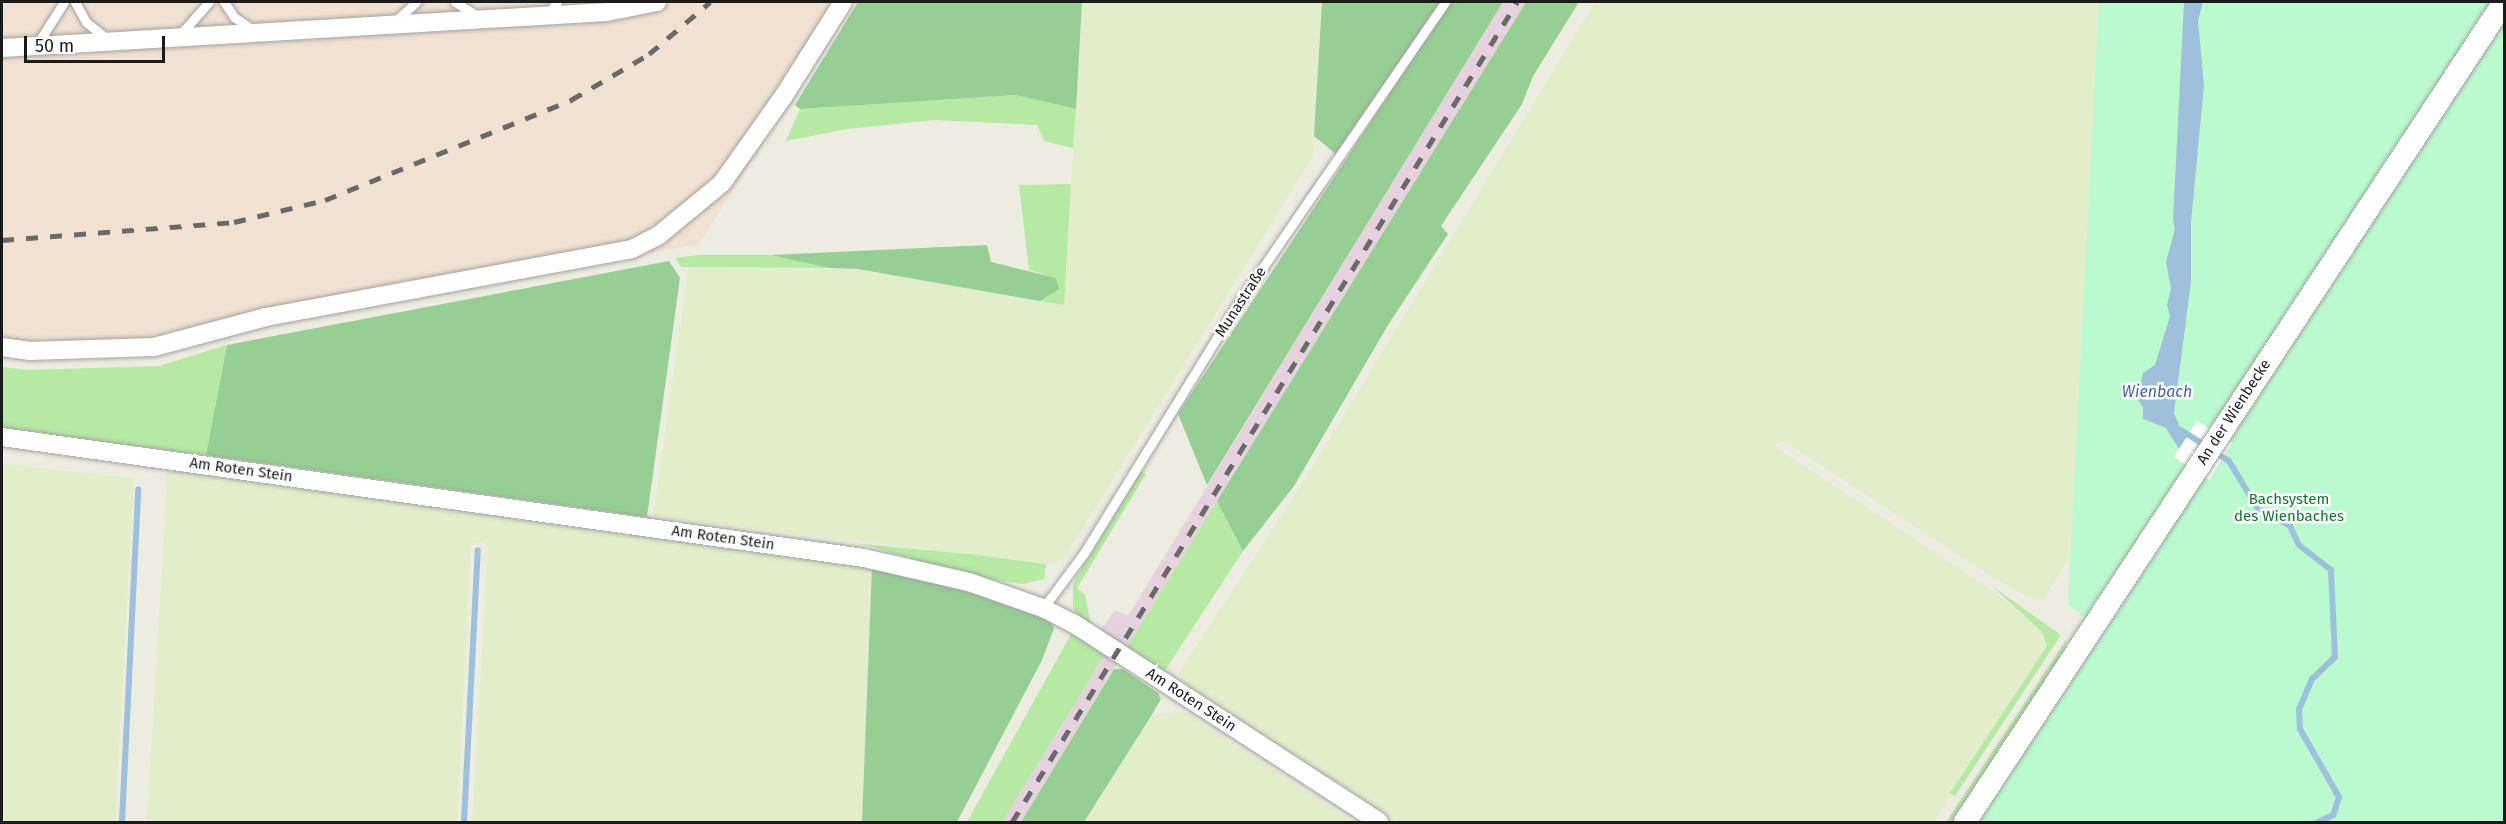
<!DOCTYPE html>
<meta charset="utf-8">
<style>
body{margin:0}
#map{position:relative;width:2506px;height:824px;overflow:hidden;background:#edece0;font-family:"Fira Sans",sans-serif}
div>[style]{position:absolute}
.industrial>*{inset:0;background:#e6d2de}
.military>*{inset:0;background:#f0e1d2}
.farmland>*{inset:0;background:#e2edca}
.grass>*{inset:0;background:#b6e9a4}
.forest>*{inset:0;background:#97ce93}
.park>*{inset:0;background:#baface}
.water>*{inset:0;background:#9fc0dc}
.pier>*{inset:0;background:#fff}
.stream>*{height:6px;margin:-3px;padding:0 3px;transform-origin:3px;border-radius:3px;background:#9fc0dc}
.roads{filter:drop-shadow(0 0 2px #a2a2a2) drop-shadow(0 0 2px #a2a2a2)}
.service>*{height:9px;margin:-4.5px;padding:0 4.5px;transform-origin:4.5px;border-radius:4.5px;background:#fff}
.minor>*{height:18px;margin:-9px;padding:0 9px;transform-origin:9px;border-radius:9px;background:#fff}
.tertiary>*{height:22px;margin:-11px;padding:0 11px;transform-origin:11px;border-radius:11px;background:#fff}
.rail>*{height:4.5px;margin-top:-2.25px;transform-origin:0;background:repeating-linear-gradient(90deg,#696969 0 12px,transparent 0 24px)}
span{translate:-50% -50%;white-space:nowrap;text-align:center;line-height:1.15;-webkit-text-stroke:5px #fff;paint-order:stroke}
.street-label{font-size:15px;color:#1b1b1b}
.park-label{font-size:15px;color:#09792b}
.water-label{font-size:16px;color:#4762ab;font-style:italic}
.frame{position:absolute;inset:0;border:3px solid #1b1b1b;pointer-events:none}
.scale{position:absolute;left:24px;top:36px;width:141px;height:27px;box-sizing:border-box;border:3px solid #1b1b1b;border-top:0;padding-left:8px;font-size:18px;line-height:21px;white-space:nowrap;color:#1b1b1b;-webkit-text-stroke:4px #fff;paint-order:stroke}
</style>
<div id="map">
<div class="industrial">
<div style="clip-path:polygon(1503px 2px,1526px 2px,1126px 648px,1100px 631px,1115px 610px,1128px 616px)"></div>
<div style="clip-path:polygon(1106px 653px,1118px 661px,1021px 822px,1002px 822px)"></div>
</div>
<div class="military">
<div style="clip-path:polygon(2px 2px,854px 2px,698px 245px,273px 319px,155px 355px,2px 354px)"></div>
</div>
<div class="farmland">
<div style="clip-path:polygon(1082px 2px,1322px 2px,1313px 156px,1063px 560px,1046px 564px,653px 516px,689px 267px,858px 269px,1064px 305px)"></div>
<div style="clip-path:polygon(1595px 2px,2144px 2px,2122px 473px,2043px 600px,2032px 599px,1994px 578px,1784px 441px,1774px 446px,1993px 591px,2042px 632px,2048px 646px,1934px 822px,1394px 822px,1187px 688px,1178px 674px,1299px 489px)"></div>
<div style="clip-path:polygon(2px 464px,134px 478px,115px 822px,2px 822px)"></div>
<div style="clip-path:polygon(168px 466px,872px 566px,862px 822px,472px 822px,488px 547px,481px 542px,471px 543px,457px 822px,147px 822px)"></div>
<div style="clip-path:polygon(1184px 711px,1353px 822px,1084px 822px,1151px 716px)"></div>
</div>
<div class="grass">
<div style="clip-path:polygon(1016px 95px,1076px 109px,1073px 148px,1044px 141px,1037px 125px,934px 120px,847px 129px,786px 141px,800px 109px)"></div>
<div style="clip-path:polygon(1071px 184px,1064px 305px,1040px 301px,1059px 288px,1056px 278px,1029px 270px,1019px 185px)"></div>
<div style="clip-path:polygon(699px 255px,771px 255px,829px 268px,681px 267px,675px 258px)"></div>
<div style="clip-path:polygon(227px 345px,206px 455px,2px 429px,2px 367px,27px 370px,159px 366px)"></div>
<div style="clip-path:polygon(1140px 471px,1146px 474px,1077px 588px,1085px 595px,1091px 625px,1077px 616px,1073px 607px,1073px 583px)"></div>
<div style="clip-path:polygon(1217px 501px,1243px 551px,1164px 672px,1126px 648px)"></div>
<div style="clip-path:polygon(862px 544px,968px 554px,1046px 564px,1044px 579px,1023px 584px,975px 577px)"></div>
<div style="clip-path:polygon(1992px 586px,2061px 635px,1955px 796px,1950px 793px,2047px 646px,2042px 632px)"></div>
<div style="clip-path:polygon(1071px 634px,1106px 653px,1002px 822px,967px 822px)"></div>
<div style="clip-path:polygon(2066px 640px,2065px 652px,1953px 822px,1946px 822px)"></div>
</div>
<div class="forest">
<div style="clip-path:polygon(858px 2px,1082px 2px,1076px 109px,1016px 95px,800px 109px,795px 105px)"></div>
<div style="clip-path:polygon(1322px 2px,1440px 2px,1336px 154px,1314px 136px)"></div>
<div style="clip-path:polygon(1450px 2px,1503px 2px,1207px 485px,1178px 414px)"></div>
<div style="clip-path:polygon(1526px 2px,1579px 2px,1533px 76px,1522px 104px,1441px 226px,1448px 234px,1388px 325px,1294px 486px,1243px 551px,1217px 501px)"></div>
<div style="clip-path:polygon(987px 245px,991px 262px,1056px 278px,1059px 289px,1040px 301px,858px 269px,829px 268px,771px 255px)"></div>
<div style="clip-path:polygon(669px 261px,680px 278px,647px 517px,206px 455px,227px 345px)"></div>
<div style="clip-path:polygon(872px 566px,917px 575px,1049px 619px,1054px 628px,1042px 660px,957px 822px,862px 822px)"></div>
<div style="clip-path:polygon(1114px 669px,1123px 669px,1158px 693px,1161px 699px,1151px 716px,1084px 822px,1021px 822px)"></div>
</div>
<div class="park">
<div style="clip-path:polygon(2099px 2px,2504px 2px,2504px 822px,1979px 822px,2104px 633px,2068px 604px)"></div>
</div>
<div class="water">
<div style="clip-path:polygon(2184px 2px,2203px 2px,2198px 21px,2204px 85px,2191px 222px,2191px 281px,2174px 413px,2180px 427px,2190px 433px,2179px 449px,2166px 428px,2143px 419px,2143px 407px,2137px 399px,2143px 373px,2155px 365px,2170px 316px,2167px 305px,2171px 288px,2166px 262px,2175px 229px,2173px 220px)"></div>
</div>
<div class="pier">
<div style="clip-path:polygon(2197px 421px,2232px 443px,2209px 480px,2174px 457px)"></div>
</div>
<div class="stream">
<div style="left:2181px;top:430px;width:30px;rotate:33deg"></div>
<div style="left:2214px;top:452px;width:17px;rotate:31deg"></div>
<div style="left:2229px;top:461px;width:56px;rotate:58.9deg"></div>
<div style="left:2258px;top:509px;width:36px;rotate:28deg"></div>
<div style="left:2290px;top:526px;width:21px;rotate:65deg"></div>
<div style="left:2299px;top:545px;width:41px;rotate:38deg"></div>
<div style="left:2331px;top:570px;width:87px;rotate:87.4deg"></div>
<div style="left:2335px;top:657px;width:32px;rotate:136deg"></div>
<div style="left:2312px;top:679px;width:33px;rotate:113deg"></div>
<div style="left:2299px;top:709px;width:20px;rotate:87deg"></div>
<div style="left:2300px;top:729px;width:78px;rotate:60.2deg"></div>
<div style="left:2339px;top:797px;width:19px;rotate:108deg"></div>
<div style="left:2333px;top:815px;width:17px;rotate:155deg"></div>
<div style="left:122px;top:822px;width:333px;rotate:-87.2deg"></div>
<div style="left:464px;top:822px;width:272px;rotate:-87.1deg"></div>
</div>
<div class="roads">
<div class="service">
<div style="left:75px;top:2px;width:23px;rotate:61deg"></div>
<div style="left:86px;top:22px;width:28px;rotate:39deg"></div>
<div style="left:224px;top:2px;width:18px;rotate:56deg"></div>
<div style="left:234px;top:17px;width:23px;rotate:34deg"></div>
<div style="left:455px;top:2px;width:28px;rotate:32deg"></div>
<div style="left:547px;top:15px;width:16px;rotate:-52deg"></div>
<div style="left:393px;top:23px;width:31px;rotate:-42deg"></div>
<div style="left:178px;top:37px;width:47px;rotate:-48.5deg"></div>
<div style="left:36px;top:46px;width:52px;rotate:-57.5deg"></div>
<div style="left:1043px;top:608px;width:69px;rotate:-53.3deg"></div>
<div style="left:1084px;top:553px;width:295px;rotate:-58.3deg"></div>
<div style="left:1239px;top:302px;width:364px;rotate:-55.5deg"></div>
</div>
<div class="minor">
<div style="left:2px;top:48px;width:606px;rotate:-3.41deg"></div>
<div style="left:607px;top:12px;width:51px;rotate:-11.3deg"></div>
<div style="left:2px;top:347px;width:27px;rotate:8deg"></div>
<div style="left:29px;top:351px;width:125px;rotate:-1.8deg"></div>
<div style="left:154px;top:347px;width:116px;rotate:-15deg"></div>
<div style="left:266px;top:317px;width:372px;rotate:-10.5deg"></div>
<div style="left:632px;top:249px;width:30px;rotate:-27deg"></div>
<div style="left:659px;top:235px;width:82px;rotate:-39.5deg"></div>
<div style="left:722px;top:183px;width:105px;rotate:-54.7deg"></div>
<div style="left:783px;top:97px;width:112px;rotate:-57.7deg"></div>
<div style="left:2px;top:437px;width:870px;rotate:7.99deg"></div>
<div style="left:864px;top:558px;width:108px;rotate:12.9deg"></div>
<div style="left:969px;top:582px;width:78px;rotate:19.4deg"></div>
<div style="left:1043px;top:608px;width:34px;rotate:27deg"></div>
<div style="left:1073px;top:623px;width:365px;rotate:33deg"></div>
</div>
<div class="tertiary">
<div style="left:1965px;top:822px;width:981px;rotate:-56.68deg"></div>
</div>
</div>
<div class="rail">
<div style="left:2px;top:240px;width:233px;rotate:-4.4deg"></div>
<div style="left:234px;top:222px;width:94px;rotate:-13.6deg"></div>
<div style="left:325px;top:200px;width:266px;rotate:-22.1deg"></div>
<div style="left:571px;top:100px;width:91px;rotate:-30.5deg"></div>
<div style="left:649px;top:54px;width:80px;rotate:-40.4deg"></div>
<div style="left:1012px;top:822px;width:963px;rotate:-58.37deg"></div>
</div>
<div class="street-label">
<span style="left:1241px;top:302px;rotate:-57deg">Munastraße</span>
<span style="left:2234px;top:412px;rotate:-57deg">An der Wienbecke</span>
<span style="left:241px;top:470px;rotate:8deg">Am Roten Stein</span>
<span style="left:723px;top:538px;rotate:8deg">Am Roten Stein</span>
<span style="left:1191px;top:700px;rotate:33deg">Am Roten Stein</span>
</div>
<div class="park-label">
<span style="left:2289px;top:508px">Bachsystem<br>des Wienbaches</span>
</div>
<div class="water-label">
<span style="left:2157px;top:392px">Wienbach</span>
</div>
<div class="frame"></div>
<div class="scale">50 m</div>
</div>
